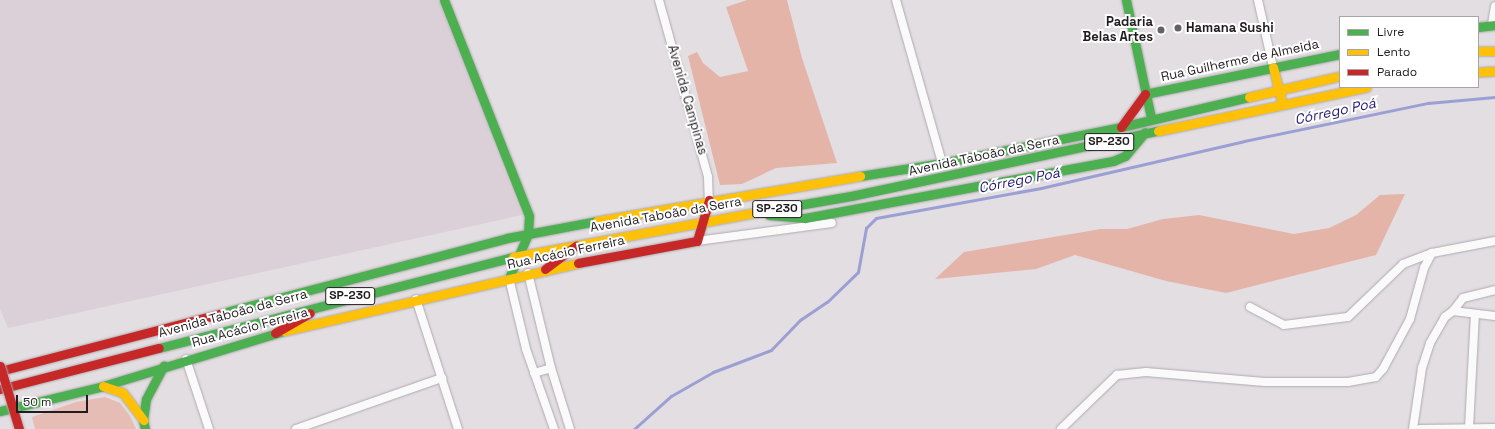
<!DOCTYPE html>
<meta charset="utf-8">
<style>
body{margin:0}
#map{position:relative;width:1495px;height:429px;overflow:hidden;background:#e3dee2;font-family:"Space Grotesk",sans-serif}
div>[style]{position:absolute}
.built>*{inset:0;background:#dcd0d8}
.green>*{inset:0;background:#e5bdb5}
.forest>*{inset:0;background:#e5b4a9}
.stream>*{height:3px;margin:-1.5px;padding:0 1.5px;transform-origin:1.5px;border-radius:1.5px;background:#9c9fd3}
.roads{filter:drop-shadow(0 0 1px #aeaaad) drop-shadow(0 0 1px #aeaaad)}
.street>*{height:8px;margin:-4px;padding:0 4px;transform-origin:4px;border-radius:4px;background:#fbfafb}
.fast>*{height:9px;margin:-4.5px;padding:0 4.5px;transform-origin:4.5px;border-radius:4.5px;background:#4caf50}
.slow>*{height:9px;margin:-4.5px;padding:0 4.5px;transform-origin:4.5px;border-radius:4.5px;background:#ffc107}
.jam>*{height:9px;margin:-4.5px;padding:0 4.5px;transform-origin:4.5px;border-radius:4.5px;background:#c62828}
.bridges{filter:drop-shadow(0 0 1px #aeaaad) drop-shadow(0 0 1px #aeaaad)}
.jam-bridge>*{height:9px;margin:-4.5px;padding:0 4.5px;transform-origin:4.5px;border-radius:4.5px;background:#c62828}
.dots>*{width:11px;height:11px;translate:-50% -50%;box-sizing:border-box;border:2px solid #fff;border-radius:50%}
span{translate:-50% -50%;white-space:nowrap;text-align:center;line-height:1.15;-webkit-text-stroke:4px #fff;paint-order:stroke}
.shield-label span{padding:1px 3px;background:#fff;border:1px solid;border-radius:3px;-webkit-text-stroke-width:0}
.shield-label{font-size:12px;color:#201c1f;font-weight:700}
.poi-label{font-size:13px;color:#201c1f;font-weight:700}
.right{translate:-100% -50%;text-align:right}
.left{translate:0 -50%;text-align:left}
.street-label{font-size:13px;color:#201c1f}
.water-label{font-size:14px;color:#22196e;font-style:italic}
.legend{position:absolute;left:1339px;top:16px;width:140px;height:72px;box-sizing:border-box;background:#fff;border:1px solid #a6a4a5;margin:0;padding:5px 7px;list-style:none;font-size:12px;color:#201c1f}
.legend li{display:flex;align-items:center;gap:8px;height:20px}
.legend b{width:20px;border:1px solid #a6a4a5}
.scale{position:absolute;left:16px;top:395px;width:72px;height:18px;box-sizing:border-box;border:2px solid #201c1f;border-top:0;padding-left:5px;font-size:12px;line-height:14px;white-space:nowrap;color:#201c1f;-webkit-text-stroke:3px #fff;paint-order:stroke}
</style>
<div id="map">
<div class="built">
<div style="clip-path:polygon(0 0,438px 0,522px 215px,8px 328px,0 309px)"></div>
</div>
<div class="green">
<div style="clip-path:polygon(105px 397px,120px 403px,130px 416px,136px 429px,35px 429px,32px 417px,76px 402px)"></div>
</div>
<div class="forest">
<div style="clip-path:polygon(747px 0,787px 0,802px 58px,837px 163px,776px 168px,742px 184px,720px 185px,688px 56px,697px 52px,703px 63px,720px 77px,748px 71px,726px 7px)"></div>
<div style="clip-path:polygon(1405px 194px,1376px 255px,1226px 293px,1166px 281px,1075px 255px,1036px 269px,935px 279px,964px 252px,1101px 229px,1127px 229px,1163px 219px,1199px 215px,1294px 234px,1329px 228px,1356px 215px,1380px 195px)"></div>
</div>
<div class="stream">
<div style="left:634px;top:429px;width:50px;rotate:-41.7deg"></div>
<div style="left:671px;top:396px;width:48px;rotate:-29.7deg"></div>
<div style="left:713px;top:372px;width:62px;rotate:-20.8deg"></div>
<div style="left:771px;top:350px;width:42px;rotate:-46deg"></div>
<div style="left:800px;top:320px;width:32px;rotate:-34deg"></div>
<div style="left:827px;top:302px;width:43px;rotate:-44.1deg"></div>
<div style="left:858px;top:272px;width:45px;rotate:-79.7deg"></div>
<div style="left:866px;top:228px;width:14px;rotate:-45deg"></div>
<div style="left:876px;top:218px;width:168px;rotate:-10.3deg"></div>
<div style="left:1041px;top:188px;width:208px;rotate:-13deg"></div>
<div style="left:1244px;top:141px;width:188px;rotate:-11.7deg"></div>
<div style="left:1428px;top:103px;width:67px;rotate:-5.1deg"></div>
</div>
<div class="roads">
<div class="street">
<div style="left:659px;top:0;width:184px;rotate:74.5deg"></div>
<div style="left:708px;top:177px;width:23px;rotate:88deg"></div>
<div style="left:896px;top:0;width:169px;rotate:74.2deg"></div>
<div style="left:1258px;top:0;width:69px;rotate:77.4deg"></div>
<div style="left:1492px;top:25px;width:19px;rotate:-81deg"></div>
<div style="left:697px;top:241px;width:136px;rotate:-7.6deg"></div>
<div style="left:528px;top:273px;width:98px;rotate:76.4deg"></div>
<div style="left:551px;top:368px;width:64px;rotate:72.7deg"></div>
<div style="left:509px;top:278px;width:73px;rotate:76.5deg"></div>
<div style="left:526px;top:349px;width:85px;rotate:70.7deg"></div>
<div style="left:416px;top:299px;width:137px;rotate:72.1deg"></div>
<div style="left:1250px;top:307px;width:38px;rotate:28deg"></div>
<div style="left:1284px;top:325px;width:64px;rotate:-7.1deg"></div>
<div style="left:1348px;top:317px;width:76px;rotate:-43.9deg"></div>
<div style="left:1403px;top:264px;width:31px;rotate:-21deg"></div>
<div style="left:1432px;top:253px;width:64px;rotate:-10.8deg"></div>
<div style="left:1453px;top:311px;width:42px;rotate:6.8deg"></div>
<div style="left:186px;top:359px;width:74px;rotate:71.8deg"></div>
<div style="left:534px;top:373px;width:18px;rotate:-16deg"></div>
<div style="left:1469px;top:428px;width:114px;rotate:-87deg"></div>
<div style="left:296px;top:429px;width:155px;rotate:-19.3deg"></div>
<div style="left:1061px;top:429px;width:78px;rotate:-44deg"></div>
<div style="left:1117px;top:375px;width:29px;rotate:-6deg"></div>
<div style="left:1146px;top:372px;width:119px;rotate:4.8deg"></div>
<div style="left:1265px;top:382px;width:83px"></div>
<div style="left:1348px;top:382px;width:28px;rotate:-10deg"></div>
<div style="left:1376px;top:377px;width:11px;rotate:-49deg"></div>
<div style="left:1383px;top:369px;width:57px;rotate:-61.6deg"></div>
<div style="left:1410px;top:319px;width:53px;rotate:-74.6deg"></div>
<div style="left:1424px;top:268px;width:17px;rotate:-62deg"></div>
<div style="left:1413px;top:429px;width:62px;rotate:-81.6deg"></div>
<div style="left:1422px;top:368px;width:26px;rotate:-72deg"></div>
<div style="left:1430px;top:343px;width:30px;rotate:-60deg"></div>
<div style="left:1445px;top:317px;width:10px;rotate:-37deg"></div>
<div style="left:1453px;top:311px;width:16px;rotate:-52deg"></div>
<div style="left:1463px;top:298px;width:33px;rotate:-14deg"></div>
<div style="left:1420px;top:429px;width:75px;rotate:-0.8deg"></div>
</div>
<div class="fast">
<div style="left:444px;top:0;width:232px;rotate:68.5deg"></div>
<div style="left:529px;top:216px;width:18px;rotate:93deg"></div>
<div style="left:528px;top:234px;width:48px;rotate:113.4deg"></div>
<div style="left:1126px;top:0;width:121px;rotate:78deg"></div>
<div style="left:1478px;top:27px;width:17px;rotate:-7deg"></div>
<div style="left:1145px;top:94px;width:199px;rotate:-11.6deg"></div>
<div style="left:860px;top:176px;width:83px;rotate:-9deg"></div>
<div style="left:942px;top:163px;width:183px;rotate:-11.4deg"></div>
<div style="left:1121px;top:127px;width:131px;rotate:-13.2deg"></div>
<div style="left:764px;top:211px;width:88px;rotate:-9.8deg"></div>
<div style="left:851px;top:196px;width:314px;rotate:-12deg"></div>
<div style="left:769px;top:215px;width:36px;rotate:5deg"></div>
<div style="left:805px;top:218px;width:313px;rotate:-10.5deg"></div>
<div style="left:1113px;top:161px;width:13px;rotate:-23deg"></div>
<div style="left:1125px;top:156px;width:31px;rotate:-50deg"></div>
<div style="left:222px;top:313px;width:295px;rotate:-14.7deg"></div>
<div style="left:507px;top:238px;width:92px;rotate:-10.7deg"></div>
<div style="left:159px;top:348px;width:366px;rotate:-14.4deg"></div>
<div style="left:0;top:411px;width:106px;rotate:-13.6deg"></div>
<div style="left:103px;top:386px;width:189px;rotate:-16.9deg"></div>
<div style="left:145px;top:429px;width:9px;rotate:-103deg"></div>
<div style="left:143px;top:420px;width:21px;rotate:-82deg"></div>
<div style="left:146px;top:399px;width:38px;rotate:-62deg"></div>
</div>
<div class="slow">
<div style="left:1478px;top:51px;width:17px"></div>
<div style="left:1273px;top:67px;width:33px;rotate:76deg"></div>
<div style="left:1478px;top:72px;width:17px;rotate:-3deg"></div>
<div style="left:1249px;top:97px;width:93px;rotate:-13deg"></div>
<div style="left:1158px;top:131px;width:213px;rotate:-11.9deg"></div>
<div style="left:597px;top:221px;width:267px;rotate:-9.7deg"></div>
<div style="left:513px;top:257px;width:255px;rotate:-10.4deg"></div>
<div style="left:284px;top:331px;width:302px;rotate:-13deg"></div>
<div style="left:103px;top:386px;width:21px;rotate:19deg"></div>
<div style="left:123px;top:393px;width:34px;rotate:53deg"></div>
</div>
<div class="jam">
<div style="left:1121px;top:127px;width:41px;rotate:-54deg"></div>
<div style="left:578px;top:263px;width:121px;rotate:-10.5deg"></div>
<div style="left:697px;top:241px;width:43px;rotate:-73.7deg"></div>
<div style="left:545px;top:269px;width:39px;rotate:-37deg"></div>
<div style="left:275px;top:333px;width:40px;rotate:-29.7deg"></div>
<div style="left:0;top:371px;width:229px;rotate:-14.6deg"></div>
<div style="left:0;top:389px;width:164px;rotate:-14.5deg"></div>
</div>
</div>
<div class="bridges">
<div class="jam-bridge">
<div style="left:0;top:366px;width:66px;rotate:73.2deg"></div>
</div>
</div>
<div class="dots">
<div style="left:1178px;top:28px;background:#646063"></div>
<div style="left:1161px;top:30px;background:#646063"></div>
</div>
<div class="shield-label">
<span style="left:1109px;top:142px">SP-230</span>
<span style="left:777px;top:209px">SP-230</span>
<span style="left:350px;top:296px">SP-230</span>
</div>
<div class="poi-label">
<span class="right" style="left:1153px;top:30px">Padaria<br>Belas Artes</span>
<span class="left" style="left:1186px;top:28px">Hamana Sushi</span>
</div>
<div class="street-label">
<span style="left:1240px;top:61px;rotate:-12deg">Rua Guilherme de Almeida</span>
<span style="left:687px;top:100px;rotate:74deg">Avenida Campinas</span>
<span style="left:984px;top:156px;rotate:-12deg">Avenida Taboão da Serra</span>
<span style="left:666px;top:215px;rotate:-10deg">Avenida Taboão da Serra</span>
<span style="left:566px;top:253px;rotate:-12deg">Rua Acácio Ferreira</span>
<span style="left:233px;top:314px;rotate:-15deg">Avenida Taboão da Serra</span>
<span style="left:250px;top:328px;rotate:-15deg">Rua Acácio Ferreira</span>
</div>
<div class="water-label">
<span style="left:1335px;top:111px;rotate:-12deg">Córrego Poá</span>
<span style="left:1019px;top:180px;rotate:-11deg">Córrego Poá</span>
</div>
<ul class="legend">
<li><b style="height:5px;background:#4caf50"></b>Livre</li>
<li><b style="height:5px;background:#ffc107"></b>Lento</li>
<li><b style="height:5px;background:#c62828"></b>Parado</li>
</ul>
<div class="scale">50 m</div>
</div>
